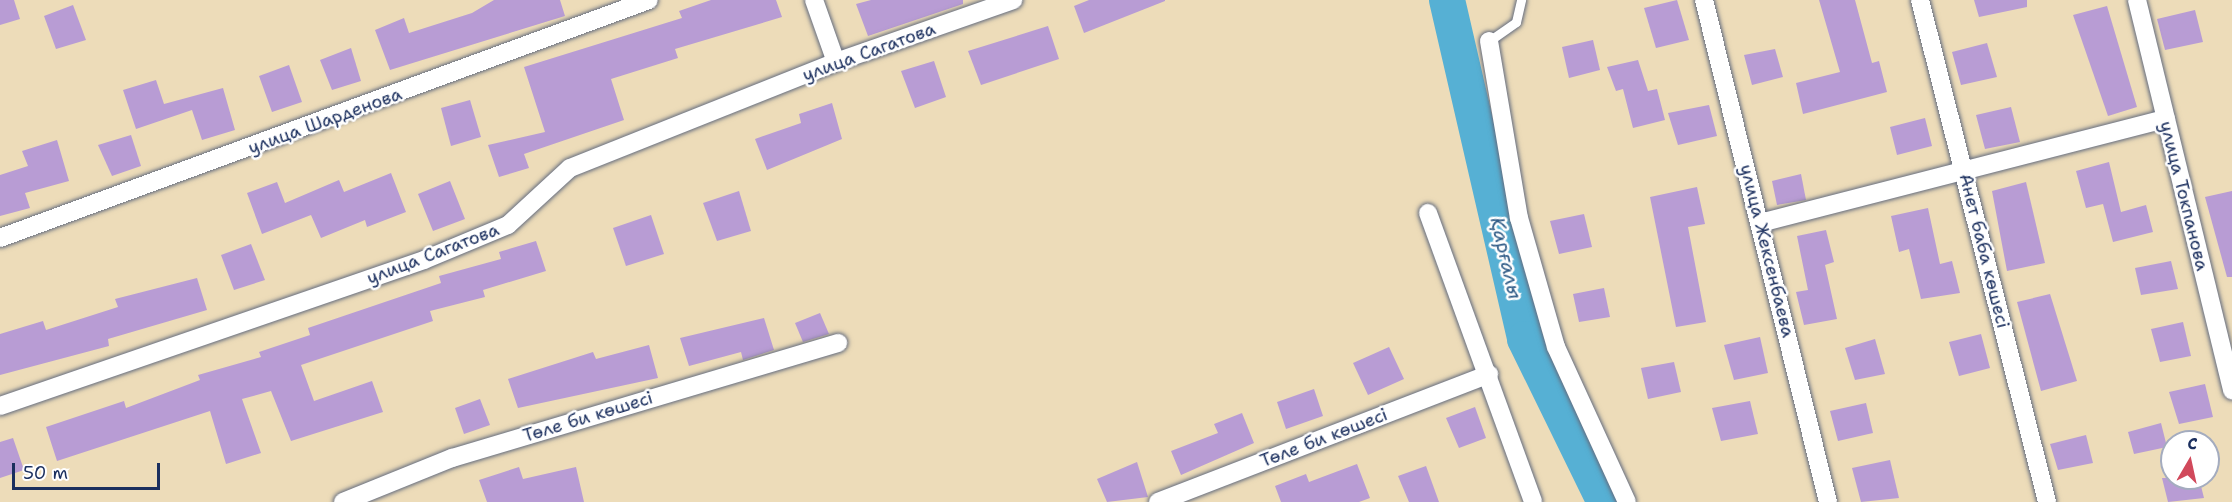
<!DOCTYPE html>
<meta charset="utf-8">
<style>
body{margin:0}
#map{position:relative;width:2232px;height:502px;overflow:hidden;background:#eddcb9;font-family:"Shantell Sans",sans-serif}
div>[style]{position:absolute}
.river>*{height:36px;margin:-18px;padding:0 18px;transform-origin:18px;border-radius:18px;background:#56b0d4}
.building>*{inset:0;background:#b89cd4}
.roads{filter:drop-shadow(0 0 2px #646c7e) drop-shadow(0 0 2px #646c7e)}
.service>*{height:9px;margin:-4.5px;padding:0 4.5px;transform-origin:4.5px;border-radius:4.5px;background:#fff}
.minor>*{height:18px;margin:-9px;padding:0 9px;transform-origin:9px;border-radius:9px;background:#fff}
span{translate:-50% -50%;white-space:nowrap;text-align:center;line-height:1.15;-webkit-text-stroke:5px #fff;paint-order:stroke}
.street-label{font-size:18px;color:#1b2f5e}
.water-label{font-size:20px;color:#305c87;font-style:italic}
.north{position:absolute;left:2160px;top:430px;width:60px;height:60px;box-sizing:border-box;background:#fff;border:2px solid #a4acbf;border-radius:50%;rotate:9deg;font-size:16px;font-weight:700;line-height:24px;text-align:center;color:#1b2f5e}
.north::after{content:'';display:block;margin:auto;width:21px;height:27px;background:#d1495b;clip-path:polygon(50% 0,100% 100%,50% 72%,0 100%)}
.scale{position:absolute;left:12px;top:463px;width:148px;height:27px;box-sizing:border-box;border:3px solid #1b2f5e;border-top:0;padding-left:8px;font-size:18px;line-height:21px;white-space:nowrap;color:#1b2f5e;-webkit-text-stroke:4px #fff;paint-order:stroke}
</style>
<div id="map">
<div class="river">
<div style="left:1447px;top:0;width:348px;rotate:77deg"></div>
<div style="left:1525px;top:339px;width:182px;rotate:63.9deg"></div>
</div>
<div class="building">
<div style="clip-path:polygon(0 0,14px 0,20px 19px,0 25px)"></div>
<div style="clip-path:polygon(494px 0,560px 0,565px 16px,390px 70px,375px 30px,404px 18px,409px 33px,472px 13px)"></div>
<div style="clip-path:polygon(711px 0,776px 0,782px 17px,675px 49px,678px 58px,611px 79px,624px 120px,524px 154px,529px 168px,499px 177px,488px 145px,545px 132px,524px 67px,682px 18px,679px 11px)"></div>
<div style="clip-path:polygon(871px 0,963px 0,963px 4px,868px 36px,856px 4px)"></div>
<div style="clip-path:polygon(1089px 0,1165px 0,1165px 1px,1084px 33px,1074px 6px)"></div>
<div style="clip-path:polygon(1677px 0,1689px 40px,1656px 48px,1644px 8px)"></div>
<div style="clip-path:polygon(1819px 0,1855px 0,1872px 63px,1879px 61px,1887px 92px,1803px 114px,1796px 83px,1840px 72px)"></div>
<div style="clip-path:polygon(1974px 0,2027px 0,2027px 7px,1979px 17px)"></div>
<div style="clip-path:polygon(73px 5px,86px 40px,56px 49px,44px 16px)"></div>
<div style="clip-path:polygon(2107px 6px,2137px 107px,2108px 116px,2073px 15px)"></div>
<div style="clip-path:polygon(2195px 10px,2203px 42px,2165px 50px,2157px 19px)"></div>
<div style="clip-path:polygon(1048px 26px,1059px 59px,981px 85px,968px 51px)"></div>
<div style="clip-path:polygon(1593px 40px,1600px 70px,1569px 78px,1562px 47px)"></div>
<div style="clip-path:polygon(1987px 43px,1997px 77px,1961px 85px,1952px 52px)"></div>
<div style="clip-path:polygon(351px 48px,361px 81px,332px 90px,320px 60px)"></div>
<div style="clip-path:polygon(1775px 49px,1783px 77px,1752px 85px,1744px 55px)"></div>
<div style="clip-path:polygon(1638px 60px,1648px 91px,1657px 89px,1665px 120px,1633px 128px,1623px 89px,1616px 91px,1607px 67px)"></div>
<div style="clip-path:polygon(934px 61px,946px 97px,915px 108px,901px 71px)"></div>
<div style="clip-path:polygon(289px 65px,302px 102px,272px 112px,259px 76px)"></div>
<div style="clip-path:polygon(156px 80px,164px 104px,223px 88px,235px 130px,202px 140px,192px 110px,136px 129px,123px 90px)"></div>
<div style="clip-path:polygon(470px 100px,481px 137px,451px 146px,441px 108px)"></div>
<div style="clip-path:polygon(832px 103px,842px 139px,767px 170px,755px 139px,801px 123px,799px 114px)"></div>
<div style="clip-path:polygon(1709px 105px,1717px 136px,1678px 145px,1668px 113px)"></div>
<div style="clip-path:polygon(2011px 107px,2020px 142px,1985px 149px,1976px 115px)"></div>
<div style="clip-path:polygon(1925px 118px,1932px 146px,1897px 155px,1890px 127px)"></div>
<div style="clip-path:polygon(131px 135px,141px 166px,112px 176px,98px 145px)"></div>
<div style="clip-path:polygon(57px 140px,69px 181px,25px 193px,30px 208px,0 216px,0 175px,28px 166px,22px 151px)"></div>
<div style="clip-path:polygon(2109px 162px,2121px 212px,2146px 205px,2153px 232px,2113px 242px,2103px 204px,2086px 208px,2076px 171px)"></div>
<div style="clip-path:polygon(391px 173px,406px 212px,367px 227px,365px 220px,321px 238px,311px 215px,262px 234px,247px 193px,277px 182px,285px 203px,339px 180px,344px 192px)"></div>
<div style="clip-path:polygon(1801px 174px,1806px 200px,1777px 205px,1772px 181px)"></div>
<div style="clip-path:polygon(450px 181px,465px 219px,433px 231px,418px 194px)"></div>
<div style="clip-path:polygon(2026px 182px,2045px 263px,2007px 271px,1992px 191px)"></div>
<div style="clip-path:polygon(1697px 187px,1705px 224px,1688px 227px,1706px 322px,1676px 327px,1650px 197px)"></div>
<div style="clip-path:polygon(739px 191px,751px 231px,717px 241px,703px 203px)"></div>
<div style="clip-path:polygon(2232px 191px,2232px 277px,2227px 277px,2205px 197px)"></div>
<div style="clip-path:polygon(1928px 208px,1940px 264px,1952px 261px,1960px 293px,1921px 299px,1909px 249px,1899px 252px,1891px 216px)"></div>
<div style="clip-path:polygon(1584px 214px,1592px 247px,1559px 254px,1550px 221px)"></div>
<div style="clip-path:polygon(651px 215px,664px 254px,626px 266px,613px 228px)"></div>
<div style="clip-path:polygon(1826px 230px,1834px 262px,1825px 265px,1837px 319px,1804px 325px,1796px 292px,1808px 290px,1797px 236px)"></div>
<div style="clip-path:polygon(536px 241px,546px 271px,483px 290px,485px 297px,430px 311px,433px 321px,301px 365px,314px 401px,372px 381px,383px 412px,291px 441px,271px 391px,242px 399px,261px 453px,226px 464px,210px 411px,57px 461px,46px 427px,124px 401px,126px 408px,200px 380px,198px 375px,261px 357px,259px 352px,310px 335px,308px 328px,441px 283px,439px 276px,501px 259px,499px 252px)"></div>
<div style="clip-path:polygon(251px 244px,265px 280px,234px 290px,221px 255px)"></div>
<div style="clip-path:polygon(2171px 261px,2178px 289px,2141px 295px,2135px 268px)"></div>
<div style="clip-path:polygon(197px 278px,207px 310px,108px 339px,109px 346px,0 375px,0 334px,43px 321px,46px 330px,118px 307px,115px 299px)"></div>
<div style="clip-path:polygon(1604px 288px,1610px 317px,1579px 322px,1573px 294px)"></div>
<div style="clip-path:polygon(2050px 294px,2077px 381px,2041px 391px,2017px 302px)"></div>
<div style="clip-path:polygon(820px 313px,829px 334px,803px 342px,795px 323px)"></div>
<div style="clip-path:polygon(764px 318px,774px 350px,743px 360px,741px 352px,689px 366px,680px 338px)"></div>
<div style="clip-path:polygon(2183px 322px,2191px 356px,2160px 362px,2151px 329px)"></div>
<div style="clip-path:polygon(1981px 334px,1990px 368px,1959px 376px,1949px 342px)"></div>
<div style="clip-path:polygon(1760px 337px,1768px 373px,1734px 380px,1724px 345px)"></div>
<div style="clip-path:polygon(1875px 339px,1885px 374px,1855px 380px,1845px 348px)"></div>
<div style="clip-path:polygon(649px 345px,658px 378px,518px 408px,508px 379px,593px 352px,596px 359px)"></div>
<div style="clip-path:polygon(1389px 347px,1404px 379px,1368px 395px,1353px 363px)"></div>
<div style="clip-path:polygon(1674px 362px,1681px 392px,1648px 399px,1641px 368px)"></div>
<div style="clip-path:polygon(2205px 384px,2213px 417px,2179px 424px,2169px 392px)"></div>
<div style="clip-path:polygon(1314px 389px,1323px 416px,1286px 429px,1277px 402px)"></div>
<div style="clip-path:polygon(480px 399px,490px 425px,464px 434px,455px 408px)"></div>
<div style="clip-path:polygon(1750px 401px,1758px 434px,1721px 441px,1712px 408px)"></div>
<div style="clip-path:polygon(1866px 403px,1873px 433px,1838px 441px,1830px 411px)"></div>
<div style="clip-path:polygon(1475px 407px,1486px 438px,1459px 448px,1446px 418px)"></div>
<div style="clip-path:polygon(1242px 413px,1254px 443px,1181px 475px,1171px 451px,1218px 433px,1214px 424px)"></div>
<div style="clip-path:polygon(2161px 423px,2167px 447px,2134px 454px,2128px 432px)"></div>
<div style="clip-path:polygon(2086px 435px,2093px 463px,2058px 470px,2050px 444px)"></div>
<div style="clip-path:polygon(13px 438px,24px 470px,0 478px,0 442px)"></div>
<div style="clip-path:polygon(1890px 460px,1899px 498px,1861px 502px,1852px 468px)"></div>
<div style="clip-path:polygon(1137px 462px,1148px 497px,1107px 502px,1097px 479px)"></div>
<div style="clip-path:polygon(1357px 464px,1370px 498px,1359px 502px,1281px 502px,1275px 486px,1306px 474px,1309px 482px)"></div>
<div style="clip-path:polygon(1426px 466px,1439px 502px,1409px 502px,1398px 476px)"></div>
<div style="clip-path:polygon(519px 467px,523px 479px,576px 467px,584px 502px,487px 502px,479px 480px)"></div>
<div style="clip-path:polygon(2162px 478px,2199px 478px,2204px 498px,2168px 502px)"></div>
</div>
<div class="roads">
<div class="service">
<div style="left:1489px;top:41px;width:33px;rotate:-35deg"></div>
<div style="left:1516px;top:22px;width:23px;rotate:-77deg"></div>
</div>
<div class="minor">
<div style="left:814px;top:0;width:66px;rotate:70.5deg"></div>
<div style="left:1704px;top:0;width:517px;rotate:76.13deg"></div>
<div style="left:1920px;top:0;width:518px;rotate:75.8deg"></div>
<div style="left:2137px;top:0;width:402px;rotate:76.3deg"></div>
<div style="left:1489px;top:41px;width:180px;rotate:80.4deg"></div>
<div style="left:1519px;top:218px;width:134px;rotate:74deg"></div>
<div style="left:1556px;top:347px;width:170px;rotate:65.4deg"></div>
<div style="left:1428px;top:213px;width:307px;rotate:70deg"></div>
<div style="left:1760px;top:223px;width:419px;rotate:-14.4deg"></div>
<div style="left:0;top:238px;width:691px;rotate:-20.14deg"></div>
<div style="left:0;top:406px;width:448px;rotate:-19deg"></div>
<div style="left:424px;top:260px;width:91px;rotate:-22.6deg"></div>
<div style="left:508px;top:225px;width:84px;rotate:-42.6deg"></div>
<div style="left:570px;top:168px;width:286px;rotate:-21.7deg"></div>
<div style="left:836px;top:62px;width:188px;rotate:-19.3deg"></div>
<div style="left:343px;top:502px;width:118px;rotate:-22deg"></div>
<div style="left:452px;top:458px;width:403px;rotate:-16.6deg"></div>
<div style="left:1158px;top:502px;width:355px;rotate:-21.1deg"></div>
</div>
</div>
<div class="street-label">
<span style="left:869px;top:52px;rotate:-20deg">улица Сагатова</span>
<span style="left:325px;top:121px;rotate:-20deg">улица Шарденова</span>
<span style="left:2184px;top:196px;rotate:76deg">улица Токпанова</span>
<span style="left:1767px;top:251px;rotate:76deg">улица Жексенбаева</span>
<span style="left:1984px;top:251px;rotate:76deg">Анет баба көшесі</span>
<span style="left:433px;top:254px;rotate:-21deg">улица Сагатова</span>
<span style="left:588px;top:417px;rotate:-17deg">Төле би көшесі</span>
<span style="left:1324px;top:438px;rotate:-21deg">Төле би көшесі</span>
</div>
<div class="water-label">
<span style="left:1506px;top:258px;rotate:77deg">Қарғалы</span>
</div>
<div class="north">С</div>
<div class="scale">50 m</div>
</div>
